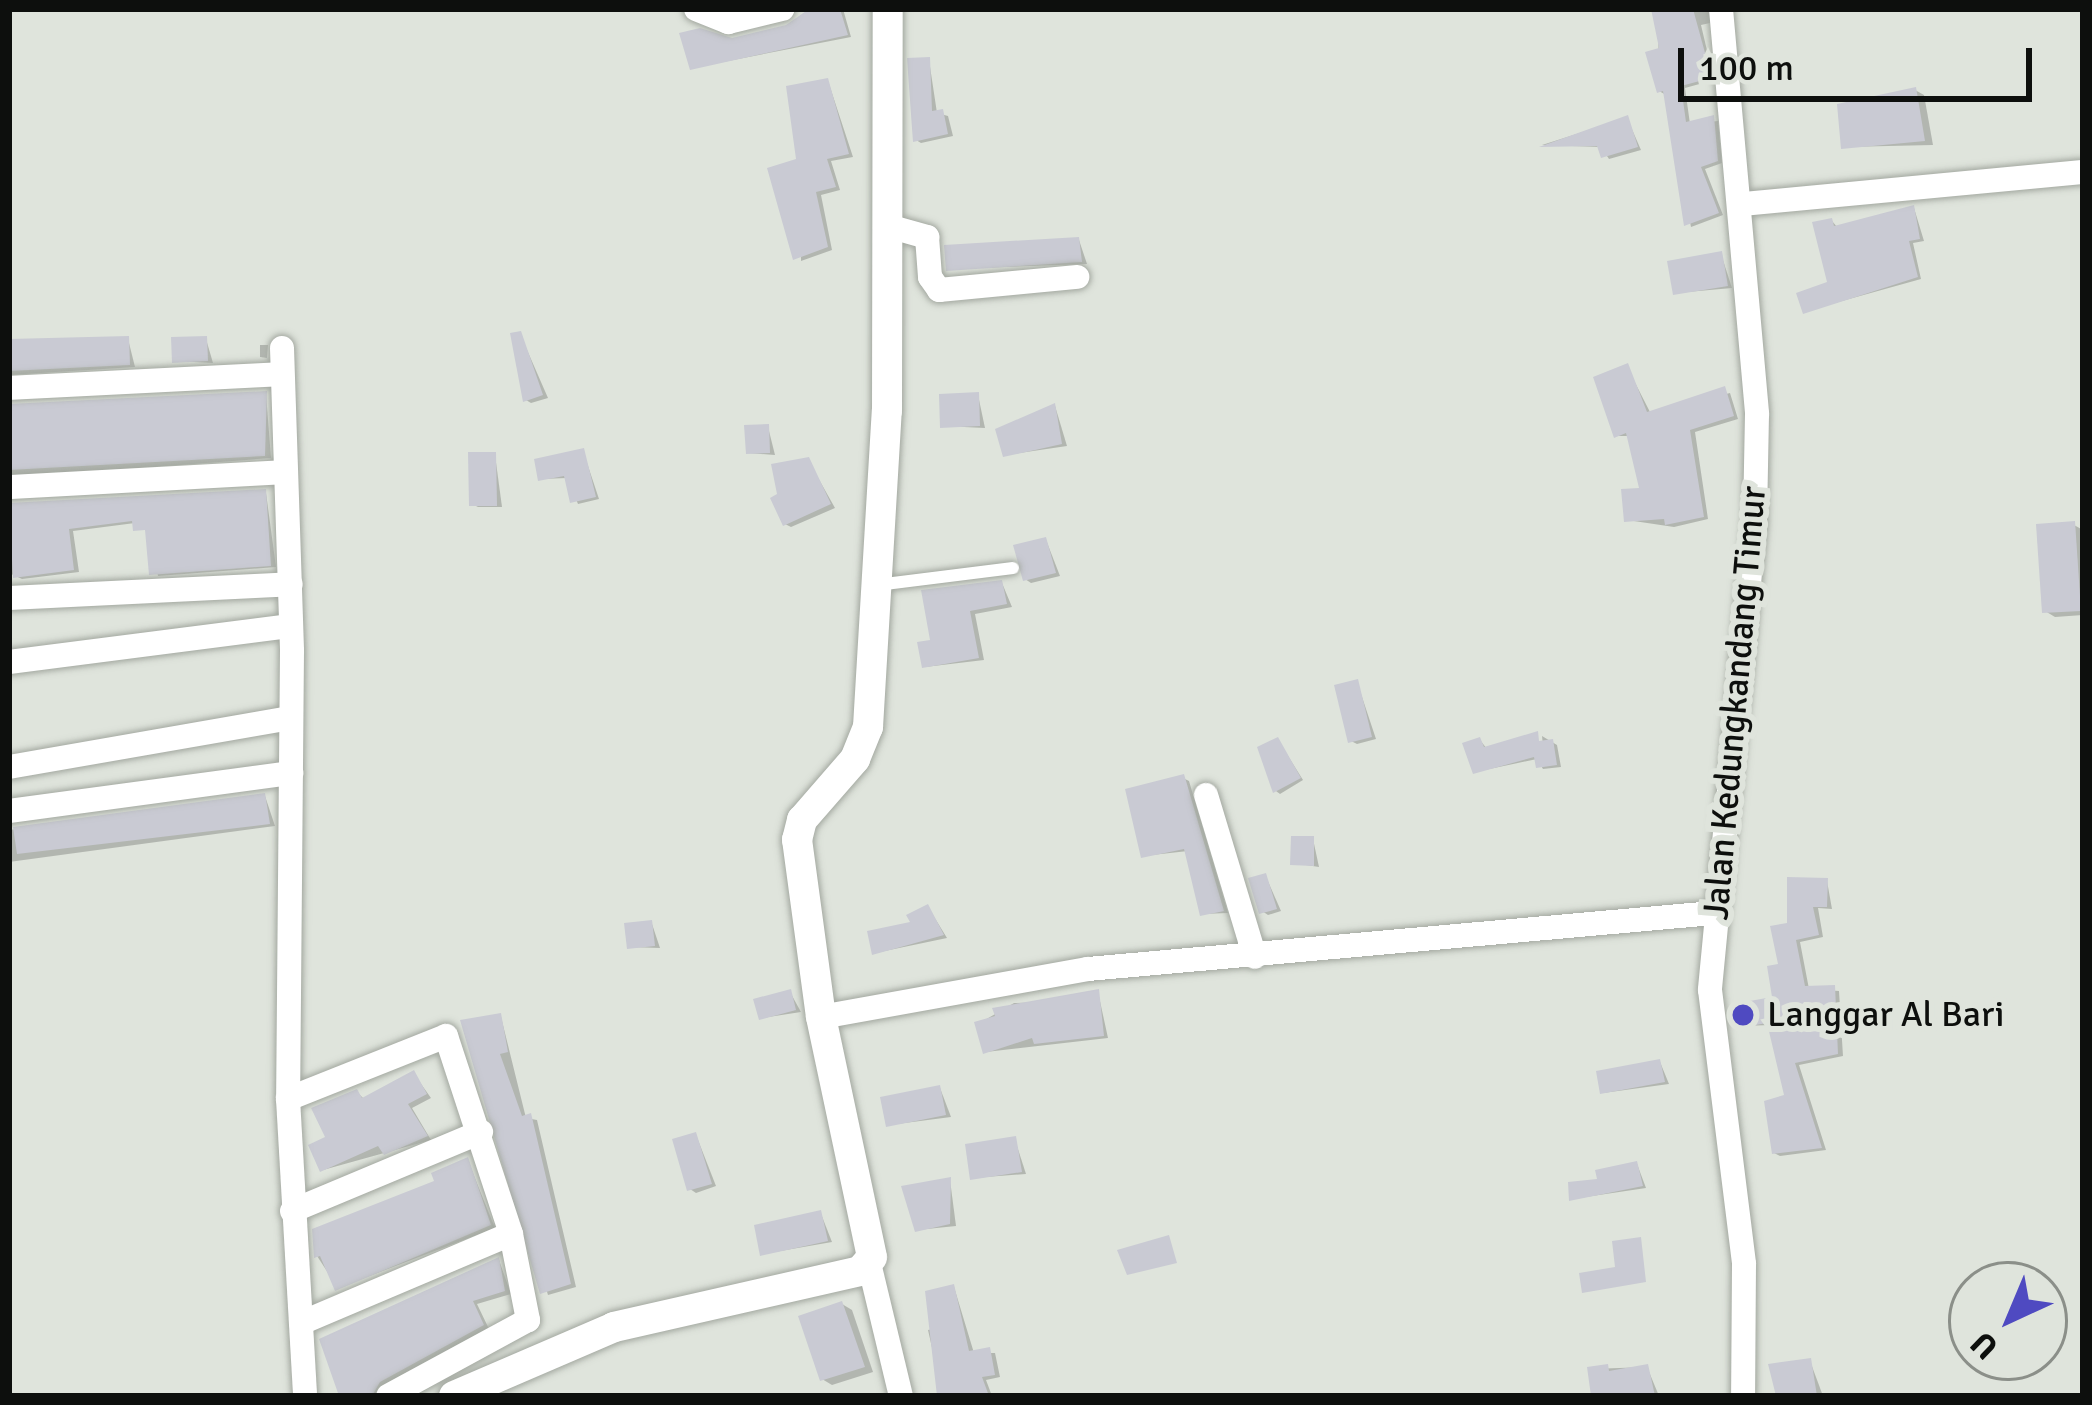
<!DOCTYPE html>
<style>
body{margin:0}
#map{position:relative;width:2092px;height:1405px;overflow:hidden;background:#dfe4dc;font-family:Signika,sans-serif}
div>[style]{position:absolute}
.shadow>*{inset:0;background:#0003}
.building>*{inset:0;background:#c9cad3}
.roads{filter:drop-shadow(0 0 3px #a3a8a0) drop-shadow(0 0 3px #a3a8a0)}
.service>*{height:12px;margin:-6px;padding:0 6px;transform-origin:6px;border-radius:6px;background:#fff}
.minor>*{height:24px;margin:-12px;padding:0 12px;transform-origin:12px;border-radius:12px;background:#fff}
.tertiary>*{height:30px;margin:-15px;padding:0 15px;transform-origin:15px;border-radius:15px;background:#fff}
.dots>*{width:33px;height:33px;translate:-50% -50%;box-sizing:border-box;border:6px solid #dfe4dc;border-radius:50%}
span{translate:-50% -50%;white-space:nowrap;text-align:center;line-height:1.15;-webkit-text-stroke:12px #dfe4dc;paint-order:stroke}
.street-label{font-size:36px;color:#0d0f0d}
.poi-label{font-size:36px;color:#0d0f0d}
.left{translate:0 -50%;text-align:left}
.frame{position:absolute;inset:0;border:12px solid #0d0f0d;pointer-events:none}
.north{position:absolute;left:1948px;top:1261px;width:120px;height:120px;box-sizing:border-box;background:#dfe4dc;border:3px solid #8b8f89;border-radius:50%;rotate:224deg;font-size:33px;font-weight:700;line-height:48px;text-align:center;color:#0d0f0d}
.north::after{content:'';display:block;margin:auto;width:42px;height:54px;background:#4f4ac1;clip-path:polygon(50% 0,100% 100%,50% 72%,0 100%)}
.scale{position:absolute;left:1678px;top:48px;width:354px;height:54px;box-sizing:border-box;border:6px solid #0d0f0d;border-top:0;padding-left:15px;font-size:36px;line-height:42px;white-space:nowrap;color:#0d0f0d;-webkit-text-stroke:9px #dfe4dc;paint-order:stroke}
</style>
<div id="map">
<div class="shadow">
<div style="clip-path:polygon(813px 9px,843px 9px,851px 37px,692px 68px,732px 41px,788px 27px)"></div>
<div style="clip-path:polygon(1658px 9px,1710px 9px,1710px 23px,1701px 25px,1714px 80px,1685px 88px,1690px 124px,1718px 121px,1722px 163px,1705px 169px,1723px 215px,1691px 227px,1666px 95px,1659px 91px)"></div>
<div style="clip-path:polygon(929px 60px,937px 113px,948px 116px,953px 136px,921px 143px,916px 140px)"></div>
<div style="clip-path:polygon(828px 81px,853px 157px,831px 161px,840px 190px,821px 195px,832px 250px,801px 261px,799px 161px)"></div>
<div style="clip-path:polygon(1915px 90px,1924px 95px,1933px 145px,1844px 147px)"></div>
<div style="clip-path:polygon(1627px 118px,1641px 150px,1609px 159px,1601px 147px,1542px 145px)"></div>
<div style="clip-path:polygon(1914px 208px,1924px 241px,1913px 243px,1921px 279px,1806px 311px,1830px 284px,1832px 221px,1838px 228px)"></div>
<div style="clip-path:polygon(1079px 240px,1087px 264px,949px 269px)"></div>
<div style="clip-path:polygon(1721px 254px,1732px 288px,1676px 293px)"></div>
<div style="clip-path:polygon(520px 334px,548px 398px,531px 403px,526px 400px)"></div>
<div style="clip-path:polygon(128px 339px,135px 367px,9px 375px,9px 340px)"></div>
<div style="clip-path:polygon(206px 339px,213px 363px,175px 361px)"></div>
<div style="clip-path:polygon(260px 345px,268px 345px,267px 358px,260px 357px)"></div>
<div style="clip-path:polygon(1627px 367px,1651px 414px,1730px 393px,1738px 419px,1695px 432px,1708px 519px,1674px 527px,1627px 520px,1643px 491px,1630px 436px,1616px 436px)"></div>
<div style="clip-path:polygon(266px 394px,271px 458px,9px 478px,9px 406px)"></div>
<div style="clip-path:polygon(978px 395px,985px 428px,943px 426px)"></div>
<div style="clip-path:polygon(1055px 406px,1067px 446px,1005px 455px)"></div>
<div style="clip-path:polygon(768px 427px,775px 455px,748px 453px)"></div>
<div style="clip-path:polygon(583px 451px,599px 499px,578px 504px,567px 478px,541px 479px)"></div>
<div style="clip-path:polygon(495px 455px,502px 507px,478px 507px,472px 504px)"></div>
<div style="clip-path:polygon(808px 460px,835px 508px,791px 527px,785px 524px)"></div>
<div style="clip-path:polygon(266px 493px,276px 567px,158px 576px,148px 532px,135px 523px,73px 531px,79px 572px,22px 579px,9px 573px,9px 504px)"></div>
<div style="clip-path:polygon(2074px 525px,2083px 530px,2083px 615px,2055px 617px,2045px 611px)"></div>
<div style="clip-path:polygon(1046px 540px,1060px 576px,1031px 583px,1025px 579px)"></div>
<div style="clip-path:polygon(1002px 583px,1012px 607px,975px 614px,984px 660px,925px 667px,934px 642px)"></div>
<div style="clip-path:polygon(1357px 682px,1376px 739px,1357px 744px,1351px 741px)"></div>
<div style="clip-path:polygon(1542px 736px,1557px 745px,1561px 767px,1543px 769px,1537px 759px,1475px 772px,1480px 740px,1487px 749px,1544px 755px)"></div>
<div style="clip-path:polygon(1278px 740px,1303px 780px,1280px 794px,1276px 791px)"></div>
<div style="clip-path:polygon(1183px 778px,1189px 781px,1228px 913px,1202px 914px,1188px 851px,1143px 856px)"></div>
<div style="clip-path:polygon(265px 796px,275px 826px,9px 862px,9px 830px)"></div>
<div style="clip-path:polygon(1313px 839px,1319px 867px,1293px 863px)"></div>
<div style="clip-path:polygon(1266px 877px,1281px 911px,1268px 915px,1262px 911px)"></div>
<div style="clip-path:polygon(1827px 881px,1832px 909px,1818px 908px,1823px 937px,1800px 942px,1809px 989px,1839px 991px,1843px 1056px,1799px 1065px,1826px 1150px,1780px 1156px,1774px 1153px,1788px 1097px,1771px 1025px,1741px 1026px,1776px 1000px,1790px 925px)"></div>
<div style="clip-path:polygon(928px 907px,947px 938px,875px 953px,914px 924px)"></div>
<div style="clip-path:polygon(652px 924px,660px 948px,630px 947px)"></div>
<div style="clip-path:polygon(790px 992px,801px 1012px,762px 1018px)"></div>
<div style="clip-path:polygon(1098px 992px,1108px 1038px,986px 1052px,978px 1024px,1014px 1003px,1082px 1001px)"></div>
<div style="clip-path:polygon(501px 1017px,526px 1118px,537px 1120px,576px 1287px,548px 1295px,464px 1022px)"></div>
<div style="clip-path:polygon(1660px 1062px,1669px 1084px,1603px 1093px)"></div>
<div style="clip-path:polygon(414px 1074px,431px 1098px,412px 1108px,431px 1140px,323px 1170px,329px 1139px,357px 1092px,365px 1100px)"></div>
<div style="clip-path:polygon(940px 1088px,951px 1117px,889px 1125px)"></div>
<div style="clip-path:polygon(696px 1135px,716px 1186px,696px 1193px,690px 1189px)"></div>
<div style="clip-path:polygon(1015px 1140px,1026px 1174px,973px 1178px)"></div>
<div style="clip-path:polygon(468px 1161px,495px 1228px,338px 1288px,317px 1256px)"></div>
<div style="clip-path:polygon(1637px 1164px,1646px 1188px,1572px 1199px,1601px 1182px)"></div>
<div style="clip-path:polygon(950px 1180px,956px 1226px,917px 1230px)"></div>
<div style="clip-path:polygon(821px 1214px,832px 1242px,763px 1254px)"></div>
<div style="clip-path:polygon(499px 1260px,511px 1294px,477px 1304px,489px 1329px,371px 1396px,344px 1396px)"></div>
<div style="clip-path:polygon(954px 1287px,974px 1353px,995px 1353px,1000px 1377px,986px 1380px,992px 1396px,943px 1396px,928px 1330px,937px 1328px)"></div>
<div style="clip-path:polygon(842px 1304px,852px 1310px,873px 1372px,832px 1385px,822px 1379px)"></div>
<div style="clip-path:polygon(1810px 1361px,1823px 1396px,1777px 1396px)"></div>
<div style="clip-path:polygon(1647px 1367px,1659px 1396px,1594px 1396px,1591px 1369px)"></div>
</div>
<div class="building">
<div style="clip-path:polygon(809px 9px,840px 9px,848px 35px,690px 70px,679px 33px,700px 28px,732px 38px,786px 25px)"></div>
<div style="clip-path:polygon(1651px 9px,1693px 9px,1710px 71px,1711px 78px,1681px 86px,1686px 122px,1714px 115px,1718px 161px,1701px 167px,1719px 213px,1684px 226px,1663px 91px,1657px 93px,1645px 52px,1659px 48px)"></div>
<div style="clip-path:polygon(930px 57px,932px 111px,943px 109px,948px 134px,913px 142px,907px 58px)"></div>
<div style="clip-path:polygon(828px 78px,849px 154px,827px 159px,836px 187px,816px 192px,828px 247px,793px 260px,767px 168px,796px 159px,786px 86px)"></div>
<div style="clip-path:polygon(1916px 87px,1925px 141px,1841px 149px,1837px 104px)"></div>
<div style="clip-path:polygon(1628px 115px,1638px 147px,1601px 158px,1597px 146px,1539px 147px)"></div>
<div style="clip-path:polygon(1914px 205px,1920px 239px,1909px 241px,1918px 277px,1803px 314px,1796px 293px,1827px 282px,1812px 222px,1832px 218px,1834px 226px)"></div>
<div style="clip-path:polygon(1079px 237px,1082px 262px,946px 271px,944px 245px)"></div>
<div style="clip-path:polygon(1722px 251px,1728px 286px,1673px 295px,1667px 261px)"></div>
<div style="clip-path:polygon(521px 331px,543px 395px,523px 402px,510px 333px)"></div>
<div style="clip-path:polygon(129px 336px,130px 365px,9px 371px,9px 339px)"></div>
<div style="clip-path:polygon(207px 336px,208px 361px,172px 363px,171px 337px)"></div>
<div style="clip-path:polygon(1628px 363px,1647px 412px,1725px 386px,1734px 416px,1690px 430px,1704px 517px,1665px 525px,1664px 519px,1624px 522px,1621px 489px,1639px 488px,1626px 433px,1614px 438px,1593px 377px)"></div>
<div style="clip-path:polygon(267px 391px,265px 456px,9px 470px,9px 404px)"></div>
<div style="clip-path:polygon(979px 392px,980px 426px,940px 428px,939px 394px)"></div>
<div style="clip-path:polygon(1055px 403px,1062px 444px,1003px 457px,995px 429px)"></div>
<div style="clip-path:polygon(769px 424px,770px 453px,746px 454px,744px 425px)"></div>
<div style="clip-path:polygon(584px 448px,596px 497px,570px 503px,564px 476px,538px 481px,534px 459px)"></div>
<div style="clip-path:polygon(468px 452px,496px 452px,497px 506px,469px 506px)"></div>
<div style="clip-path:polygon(809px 457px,831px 504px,783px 526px,770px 498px,777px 494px,771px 464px)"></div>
<div style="clip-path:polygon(266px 489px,271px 566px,149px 575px,145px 530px,133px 531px,132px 521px,69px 529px,74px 570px,13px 578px,9px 503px)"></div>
<div style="clip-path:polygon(2075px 521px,2081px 611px,2042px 613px,2036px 524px)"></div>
<div style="clip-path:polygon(1046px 537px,1056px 573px,1023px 581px,1013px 545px)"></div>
<div style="clip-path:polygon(1002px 580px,1007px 604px,970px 611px,979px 658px,922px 668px,917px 642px,930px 640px,921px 590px)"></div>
<div style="clip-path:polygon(1358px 679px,1372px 737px,1348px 743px,1334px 685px)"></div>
<div style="clip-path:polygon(1538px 731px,1539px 741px,1553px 739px,1557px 765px,1536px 768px,1534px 757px,1473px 774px,1462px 743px,1480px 737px,1484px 747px)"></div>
<div style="clip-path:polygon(1278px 737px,1301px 778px,1273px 793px,1257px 747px)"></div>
<div style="clip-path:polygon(1184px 774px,1224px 911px,1200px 916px,1184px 849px,1141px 858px,1125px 789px)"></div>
<div style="clip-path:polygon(265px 793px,270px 824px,17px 854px,13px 827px)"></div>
<div style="clip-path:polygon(1291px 836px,1314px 836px,1314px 866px,1290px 865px)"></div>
<div style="clip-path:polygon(1266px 873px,1277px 909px,1259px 914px,1248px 878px)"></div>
<div style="clip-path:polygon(1787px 877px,1828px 878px,1827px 907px,1813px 907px,1819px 935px,1796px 940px,1805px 986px,1835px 985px,1838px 1054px,1795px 1063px,1822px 1148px,1772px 1154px,1764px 1101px,1784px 1095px,1767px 1023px,1738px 1028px,1733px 1004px,1772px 997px,1767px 966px,1778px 964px,1770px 926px,1787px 923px)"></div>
<div style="clip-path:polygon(928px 904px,944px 935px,872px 955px,867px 931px,910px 922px,906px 915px)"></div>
<div style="clip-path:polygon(652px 920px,655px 946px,627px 949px,624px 923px)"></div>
<div style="clip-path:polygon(791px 989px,796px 1010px,759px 1020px,753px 999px)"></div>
<div style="clip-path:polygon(1099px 989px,1104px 1036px,1034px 1044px,1032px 1038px,983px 1054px,974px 1022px,995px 1016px,992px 1008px)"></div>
<div style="clip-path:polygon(501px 1013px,508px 1052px,500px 1054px,522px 1116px,531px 1113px,571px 1284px,540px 1294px,460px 1020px)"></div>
<div style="clip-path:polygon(1660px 1059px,1665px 1082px,1600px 1094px,1596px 1071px)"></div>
<div style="clip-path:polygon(414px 1070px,427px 1094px,408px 1104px,428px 1136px,384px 1155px,378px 1146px,320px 1172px,308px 1145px,325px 1137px,311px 1108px,357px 1089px,362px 1098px)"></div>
<div style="clip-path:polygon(940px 1085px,946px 1115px,886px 1127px,880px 1097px)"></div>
<div style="clip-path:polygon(696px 1132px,712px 1184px,687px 1191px,672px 1139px)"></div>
<div style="clip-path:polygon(1016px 1136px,1022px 1172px,970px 1180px,965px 1144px)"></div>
<div style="clip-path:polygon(468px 1157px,491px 1225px,335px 1291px,320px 1256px,314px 1258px,312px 1229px,434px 1181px,431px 1173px)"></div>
<div style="clip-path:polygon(1637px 1161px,1643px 1186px,1569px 1201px,1568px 1182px,1597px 1179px,1595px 1170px)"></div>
<div style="clip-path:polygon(951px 1177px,950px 1224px,915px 1232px,901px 1186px)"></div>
<div style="clip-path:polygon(821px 1210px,828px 1241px,760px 1256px,754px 1225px)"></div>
<div style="clip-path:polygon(1169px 1235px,1177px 1263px,1127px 1275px,1117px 1250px)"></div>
<div style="clip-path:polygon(1641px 1237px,1646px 1282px,1582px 1293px,1579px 1273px,1615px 1267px,1612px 1241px)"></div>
<div style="clip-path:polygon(499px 1257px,505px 1291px,473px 1301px,484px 1325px,380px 1382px,372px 1396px,339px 1396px,319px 1339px)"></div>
<div style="clip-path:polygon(954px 1284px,969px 1351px,990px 1347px,995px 1375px,982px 1377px,989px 1396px,937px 1396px,925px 1291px)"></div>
<div style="clip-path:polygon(842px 1301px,865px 1367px,820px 1381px,798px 1316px)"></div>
<div style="clip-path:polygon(1811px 1358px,1817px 1396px,1776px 1396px,1768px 1364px)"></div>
<div style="clip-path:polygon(1608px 1364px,1609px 1371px,1648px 1364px,1655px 1396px,1591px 1396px,1587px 1367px)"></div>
</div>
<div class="roads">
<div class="service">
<div style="left:877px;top:585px;width:137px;rotate:-7.1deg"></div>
</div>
<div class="minor">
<div style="left:696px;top:9px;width:35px;rotate:22deg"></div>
<div style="left:728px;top:22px;width:56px;rotate:-13.5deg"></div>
<div style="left:1721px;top:9px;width:407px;rotate:84.9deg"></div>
<div style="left:1757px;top:414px;width:107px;rotate:91.1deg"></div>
<div style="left:1755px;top:521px;width:471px;rotate:95.5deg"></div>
<div style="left:1710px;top:990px;width:276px;rotate:82.9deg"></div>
<div style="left:1744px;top:1264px;width:132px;rotate:90.4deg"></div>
<div style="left:1743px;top:204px;width:342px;rotate:-5.4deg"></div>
<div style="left:888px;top:226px;width:41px;rotate:15.8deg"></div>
<div style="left:927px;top:237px;width:40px;rotate:85.7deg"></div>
<div style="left:930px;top:277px;width:16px;rotate:55deg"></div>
<div style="left:939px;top:290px;width:139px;rotate:-5.4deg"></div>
<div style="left:282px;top:348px;width:303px;rotate:88.1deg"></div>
<div style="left:292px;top:651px;width:448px;rotate:90.5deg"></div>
<div style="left:288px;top:1099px;width:297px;rotate:86.7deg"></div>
<div style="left:9px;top:388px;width:273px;rotate:-2.9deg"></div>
<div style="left:9px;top:487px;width:275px;rotate:-3.1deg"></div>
<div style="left:9px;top:598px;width:282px;rotate:-2.8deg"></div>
<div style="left:9px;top:662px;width:284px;rotate:-7.3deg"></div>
<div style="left:9px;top:767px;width:286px;rotate:-9.9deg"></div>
<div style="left:1206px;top:795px;width:169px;rotate:73.2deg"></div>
<div style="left:9px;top:811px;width:285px;rotate:-7.7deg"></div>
<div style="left:821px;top:1017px;width:271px;rotate:-10.2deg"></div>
<div style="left:1088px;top:969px;width:628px;rotate:-5.12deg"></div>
<div style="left:288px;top:1099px;width:170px;rotate:-21.7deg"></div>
<div style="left:446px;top:1036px;width:208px;rotate:71.8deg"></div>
<div style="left:292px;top:1211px;width:205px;rotate:-22.7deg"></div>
<div style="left:869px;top:1263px;width:137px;rotate:76.5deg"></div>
<div style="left:301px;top:1323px;width:228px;rotate:-23deg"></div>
<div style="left:511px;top:1234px;width:88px;rotate:78.8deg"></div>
<div style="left:528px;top:1320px;width:159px;rotate:151.5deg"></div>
</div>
<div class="tertiary">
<div style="left:454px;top:1396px;width:174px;rotate:-23.3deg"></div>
<div style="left:614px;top:1327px;width:252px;rotate:-12.8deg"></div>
<div style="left:860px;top:1271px;width:18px;rotate:-49deg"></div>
<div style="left:872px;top:1257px;width:245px;rotate:-102deg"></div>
<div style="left:821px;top:1017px;width:179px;rotate:-97.7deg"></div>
<div style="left:797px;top:840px;width:21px;rotate:-76deg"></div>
<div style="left:802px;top:820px;width:81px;rotate:-49deg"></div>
<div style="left:855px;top:759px;width:35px;rotate:-68deg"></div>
<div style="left:868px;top:727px;width:317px;rotate:-86.6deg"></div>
<div style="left:887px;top:411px;width:402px;rotate:-89.9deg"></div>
</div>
</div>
<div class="dots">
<div style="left:1743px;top:1015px;background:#4f4ac1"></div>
</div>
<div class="street-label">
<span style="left:1735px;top:703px;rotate:-85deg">Jalan Kedungkandang Timur</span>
</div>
<div class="poi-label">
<span class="left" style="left:1767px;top:1015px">Langgar Al Bari</span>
</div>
<div class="frame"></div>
<div class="north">U</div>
<div class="scale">100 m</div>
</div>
